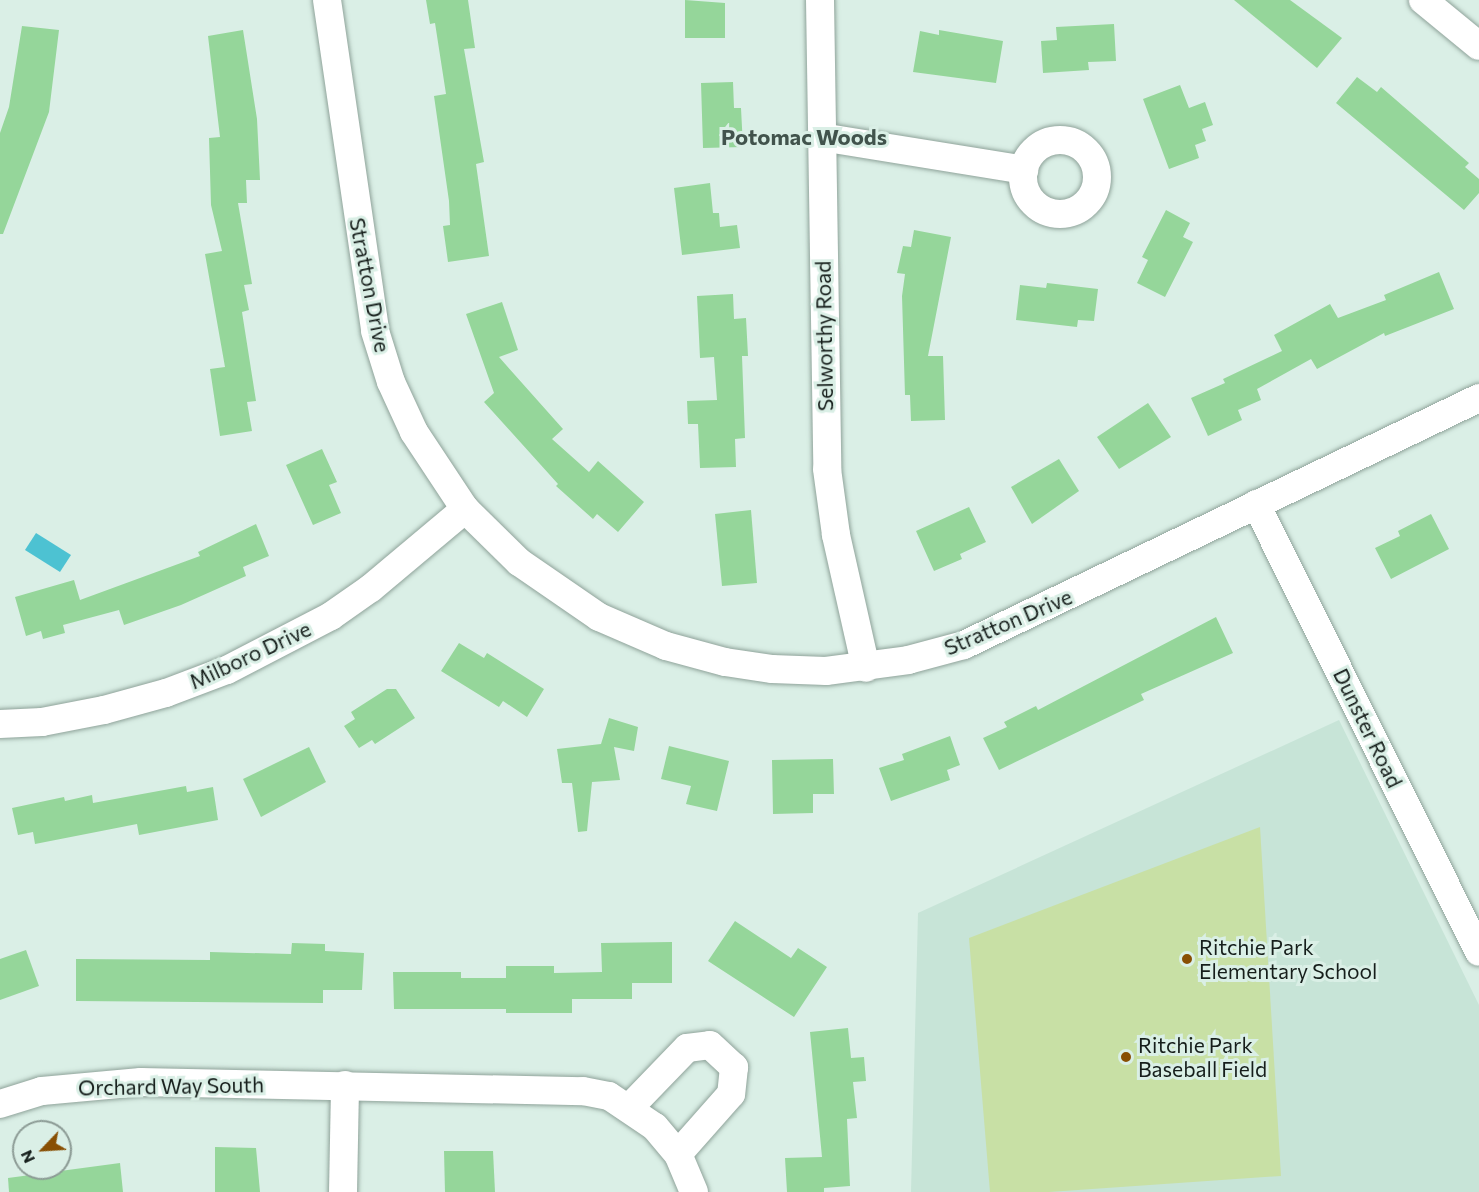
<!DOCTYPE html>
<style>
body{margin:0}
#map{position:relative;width:1479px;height:1192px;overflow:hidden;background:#daefe6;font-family:Commissioner,sans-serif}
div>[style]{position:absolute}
.built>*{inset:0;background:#c7e4d7}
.green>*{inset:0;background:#c8e0a5}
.water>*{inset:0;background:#4dc2d2}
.building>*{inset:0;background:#95d69a}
.roads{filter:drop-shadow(0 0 2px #8fa39a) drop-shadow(0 0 2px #8fa39a)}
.minor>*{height:28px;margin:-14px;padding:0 14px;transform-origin:14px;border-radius:14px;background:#fff}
.minor>.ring{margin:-14px;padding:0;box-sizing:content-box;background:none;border:28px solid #fff;border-radius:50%}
.dots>*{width:16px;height:16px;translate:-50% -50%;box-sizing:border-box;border:3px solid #daefe6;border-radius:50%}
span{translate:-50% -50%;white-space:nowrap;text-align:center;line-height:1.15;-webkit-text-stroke:6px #daefe6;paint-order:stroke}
.street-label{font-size:21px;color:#161e1b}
.poi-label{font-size:21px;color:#161e1b}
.left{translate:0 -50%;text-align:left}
.neighbourhood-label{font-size:22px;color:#41534c;font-weight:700}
.north{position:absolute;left:12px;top:1120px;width:60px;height:60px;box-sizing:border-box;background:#daefe6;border:2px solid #8c9b95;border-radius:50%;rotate:245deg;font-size:16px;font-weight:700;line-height:24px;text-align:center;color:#161e1b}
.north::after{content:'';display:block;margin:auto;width:21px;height:27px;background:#884f03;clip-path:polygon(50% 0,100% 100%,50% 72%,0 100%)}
</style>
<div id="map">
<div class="built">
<div style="clip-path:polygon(1339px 720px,1479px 1005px,1479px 1192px,911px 1192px,918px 913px)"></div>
</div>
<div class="green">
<div style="clip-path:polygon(1260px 827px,1281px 1176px,1049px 1192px,990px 1192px,969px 938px)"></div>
</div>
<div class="water">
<div style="clip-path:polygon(36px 533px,71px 555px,60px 572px,25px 550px)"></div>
</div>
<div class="building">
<div style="clip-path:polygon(426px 0,468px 0,475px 48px,464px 49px,484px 162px,476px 164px,489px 256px,448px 262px,443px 226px,450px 225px,449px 201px,434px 96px,446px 94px,435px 23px,430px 24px)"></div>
<div style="clip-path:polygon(685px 0,725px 3px,725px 38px,685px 38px)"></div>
<div style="clip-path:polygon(1234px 0,1290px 0,1342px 38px,1317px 68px)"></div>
<div style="clip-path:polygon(1114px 24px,1116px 61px,1088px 62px,1089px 70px,1043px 73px,1041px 41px,1057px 40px,1056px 27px)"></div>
<div style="clip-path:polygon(22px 26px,59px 30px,49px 112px,3px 234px,0 234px,0 133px,9px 107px)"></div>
<div style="clip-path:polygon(243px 30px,257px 119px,260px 180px,246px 180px,247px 203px,238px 203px,252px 284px,244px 285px,249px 310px,242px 312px,256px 401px,247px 402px,252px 431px,220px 436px,210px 369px,225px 367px,205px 254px,222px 251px,211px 205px,209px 138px,220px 137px,208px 36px)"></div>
<div style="clip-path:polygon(939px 30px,1003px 41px,996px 83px,913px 72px,920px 31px,939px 35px)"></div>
<div style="clip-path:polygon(1357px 77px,1377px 92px,1381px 87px,1469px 163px,1465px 167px,1479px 179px,1479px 193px,1464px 210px,1336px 103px)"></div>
<div style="clip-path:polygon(733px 82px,734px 108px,741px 108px,743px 147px,703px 148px,701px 83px)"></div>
<div style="clip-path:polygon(1180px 85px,1189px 108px,1205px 102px,1213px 125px,1202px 129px,1206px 141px,1195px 145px,1199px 158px,1169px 169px,1143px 99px)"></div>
<div style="clip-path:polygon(710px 183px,713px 213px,719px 213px,720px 227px,737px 225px,740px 248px,682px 255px,674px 188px)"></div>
<div style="clip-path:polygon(1166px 210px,1190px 223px,1183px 237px,1193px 242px,1165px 297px,1137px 283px,1148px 260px,1142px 257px)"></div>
<div style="clip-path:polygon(914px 230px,951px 237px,928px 356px,943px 356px,945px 420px,911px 421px,910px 395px,905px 395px,902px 296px,905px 274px,897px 273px,903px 246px,911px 247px)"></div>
<div style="clip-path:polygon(1439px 272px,1454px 309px,1385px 336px,1384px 333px,1317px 369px,1311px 359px,1257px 389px,1261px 400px,1238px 410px,1242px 420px,1208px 436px,1191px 398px,1225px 383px,1223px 379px,1282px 351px,1274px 335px,1330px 304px,1338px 318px,1386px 300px,1384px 295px)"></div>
<div style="clip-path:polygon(1047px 283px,1098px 289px,1094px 321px,1078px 320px,1077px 327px,1016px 320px,1020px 285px,1046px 288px)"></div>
<div style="clip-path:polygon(733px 294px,734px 319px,746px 318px,748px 356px,742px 356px,745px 438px,735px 439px,736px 467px,700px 468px,698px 424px,688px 424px,687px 401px,717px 400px,714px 357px,700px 358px,697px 296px)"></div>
<div style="clip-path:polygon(502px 302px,518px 350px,499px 357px,563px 429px,552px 439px,589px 472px,598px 461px,644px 502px,618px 532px,597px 514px,593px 519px,556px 486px,558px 484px,484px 402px,494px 393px,466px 314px)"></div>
<div style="clip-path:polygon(1148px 403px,1171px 437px,1119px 469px,1097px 437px)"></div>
<div style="clip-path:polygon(322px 449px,337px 482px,329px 485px,341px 513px,313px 525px,286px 465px)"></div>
<div style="clip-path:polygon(1059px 459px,1079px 491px,1032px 524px,1011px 487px)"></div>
<div style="clip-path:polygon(969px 507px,986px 542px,960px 554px,962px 559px,934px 571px,916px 531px)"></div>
<div style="clip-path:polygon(751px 510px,757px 583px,722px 586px,715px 514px)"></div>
<div style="clip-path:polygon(1431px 514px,1449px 549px,1391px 579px,1375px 548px,1400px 536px,1398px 531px)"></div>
<div style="clip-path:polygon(256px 524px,269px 556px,243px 567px,246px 576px,181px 605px,124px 625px,119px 610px,63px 625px,65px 633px,43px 639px,41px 631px,26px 636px,15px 597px,74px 580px,80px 600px,200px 556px,198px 552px)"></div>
<div style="clip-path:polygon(1216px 617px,1233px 653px,1141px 694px,1144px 700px,999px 770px,983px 738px,1007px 727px,1004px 722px,1036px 706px,1038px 710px)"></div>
<div style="clip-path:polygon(459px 643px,484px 658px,487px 653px,544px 689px,527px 717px,503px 701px,499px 707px,441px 671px)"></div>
<div style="clip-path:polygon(387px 689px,396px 689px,415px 718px,375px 744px,372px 740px,359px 748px,344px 726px,355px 719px,351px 712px)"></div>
<div style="clip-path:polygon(609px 718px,638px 727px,634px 751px,614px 747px,620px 780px,592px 782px,587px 831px,578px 832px,572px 783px,562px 783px,557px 749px,601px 744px)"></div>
<div style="clip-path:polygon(950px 736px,960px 765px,947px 770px,950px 780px,891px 801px,879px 768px,904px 760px,902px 754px)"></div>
<div style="clip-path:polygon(669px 746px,729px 761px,717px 811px,686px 804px,691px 786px,661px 779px)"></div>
<div style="clip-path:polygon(309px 747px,326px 782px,261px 817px,243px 779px)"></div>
<div style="clip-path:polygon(833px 759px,834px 794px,813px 794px,813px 813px,773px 814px,772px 760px)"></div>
<div style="clip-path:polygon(186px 786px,187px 792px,213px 787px,218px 820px,139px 835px,137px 824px,35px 844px,33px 832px,18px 835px,12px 808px,64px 797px,65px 801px,92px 795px,93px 803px)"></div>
<div style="clip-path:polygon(735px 921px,791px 958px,798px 948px,827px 967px,794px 1017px,708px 961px)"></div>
<div style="clip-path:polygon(672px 942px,672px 983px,632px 983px,632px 999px,572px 999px,572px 1013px,506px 1013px,506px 1009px,394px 1009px,393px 972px,461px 972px,461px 978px,506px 978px,506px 966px,554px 966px,554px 973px,602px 972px,601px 943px)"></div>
<div style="clip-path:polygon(292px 943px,325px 944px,325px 951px,364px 953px,362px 990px,323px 990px,323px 1003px,76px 1001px,76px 959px,210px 960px,210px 952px,291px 954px)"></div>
<div style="clip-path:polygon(26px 950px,39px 986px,0 1000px,0 959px)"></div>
<div style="clip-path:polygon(848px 1028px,851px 1058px,864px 1057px,866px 1081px,853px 1082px,857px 1118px,847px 1119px,850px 1186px,824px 1188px,824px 1192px,787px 1192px,785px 1158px,822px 1157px,810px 1032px)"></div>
<div style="clip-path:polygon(215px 1147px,256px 1148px,260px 1192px,215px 1192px)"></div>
<div style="clip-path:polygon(444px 1151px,493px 1151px,495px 1192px,445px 1192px)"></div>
<div style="clip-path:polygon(120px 1163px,123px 1192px,9px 1192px,8px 1178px)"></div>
</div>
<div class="roads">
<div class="minor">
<div style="left:327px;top:0;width:334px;rotate:81.7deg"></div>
<div style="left:375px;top:331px;width:53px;rotate:72.6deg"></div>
<div style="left:391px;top:382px;width:55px;rotate:65.3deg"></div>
<div style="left:414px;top:432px;width:92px;rotate:56.5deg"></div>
<div style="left:465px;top:509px;width:76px;rotate:44.5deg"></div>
<div style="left:519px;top:562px;width:97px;rotate:34.5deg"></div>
<div style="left:599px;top:617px;width:73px;rotate:23.4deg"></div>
<div style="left:666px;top:646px;width:61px;rotate:15.2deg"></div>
<div style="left:725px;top:662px;width:48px;rotate:8.5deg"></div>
<div style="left:772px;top:669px;width:54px;rotate:2.1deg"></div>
<div style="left:826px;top:671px;width:83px;rotate:-7.6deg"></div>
<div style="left:908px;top:660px;width:58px;rotate:-15deg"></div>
<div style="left:964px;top:645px;width:571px;rotate:-25.62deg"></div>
<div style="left:820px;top:0;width:469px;rotate:89.1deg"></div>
<div style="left:827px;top:469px;width:67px;rotate:82.2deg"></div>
<div style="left:836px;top:535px;width:136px;rotate:77.3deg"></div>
<div style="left:1423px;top:0;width:72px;rotate:39.4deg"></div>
<div style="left:821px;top:137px;width:206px;rotate:9.2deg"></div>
<div class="ring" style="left:1023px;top:140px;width:46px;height:46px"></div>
<div style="left:1256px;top:504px;width:500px;rotate:63.54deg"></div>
<div style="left:0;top:724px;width:42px;rotate:-2.7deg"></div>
<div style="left:42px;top:722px;width:63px;rotate:-11deg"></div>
<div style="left:104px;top:710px;width:64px;rotate:-15.3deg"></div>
<div style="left:166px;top:693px;width:65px;rotate:-20.7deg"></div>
<div style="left:227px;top:670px;width:117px;rotate:-27.4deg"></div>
<div style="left:331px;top:616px;width:49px;rotate:-35deg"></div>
<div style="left:371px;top:588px;width:123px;rotate:-40deg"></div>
<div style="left:0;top:1104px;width:44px;rotate:-17.2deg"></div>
<div style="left:42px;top:1091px;width:99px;rotate:-5.2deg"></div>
<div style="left:141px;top:1082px;width:442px;rotate:1.2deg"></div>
<div style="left:583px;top:1091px;width:26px;rotate:11deg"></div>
<div style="left:609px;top:1096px;width:55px;rotate:34deg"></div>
<div style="left:655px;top:1127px;width:35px;rotate:50deg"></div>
<div style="left:678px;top:1154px;width:41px;rotate:67.2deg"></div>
<div style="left:630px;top:1107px;width:82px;rotate:-46deg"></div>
<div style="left:687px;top:1048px;width:23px;rotate:-7deg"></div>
<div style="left:710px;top:1045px;width:33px;rotate:43deg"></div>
<div style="left:734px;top:1067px;width:27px;rotate:96deg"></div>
<div style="left:731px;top:1094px;width:80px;rotate:131.5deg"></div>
<div style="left:343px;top:1192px;width:107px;rotate:-88.9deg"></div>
</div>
</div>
<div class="dots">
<div style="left:1187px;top:959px;background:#884f03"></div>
<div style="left:1126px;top:1057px;background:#884f03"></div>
</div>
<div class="street-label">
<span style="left:370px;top:285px;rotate:79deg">Stratton Drive</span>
<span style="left:824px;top:336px;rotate:-91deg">Selworthy Road</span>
<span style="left:1008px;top:622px;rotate:-23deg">Stratton Drive</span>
<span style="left:250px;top:655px;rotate:-25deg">Milboro Drive</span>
<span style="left:1368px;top:728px;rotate:64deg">Dunster Road</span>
<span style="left:171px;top:1086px;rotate:-1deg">Orchard Way South</span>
</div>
<div class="poi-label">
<span class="left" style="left:1199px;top:959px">Ritchie Park<br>Elementary School</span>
<span class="left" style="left:1138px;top:1057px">Ritchie Park<br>Baseball Field</span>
</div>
<div class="neighbourhood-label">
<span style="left:804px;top:137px">Potomac Woods</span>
</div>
<div class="north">N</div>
</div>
